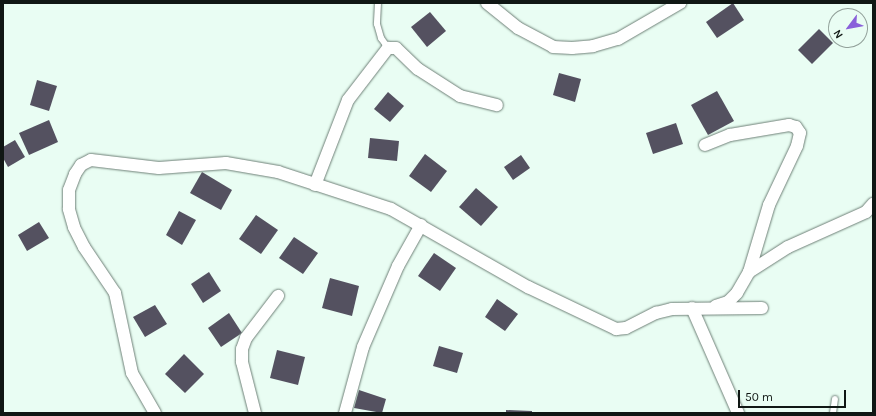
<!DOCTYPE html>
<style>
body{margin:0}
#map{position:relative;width:876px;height:416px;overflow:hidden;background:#e9fdf3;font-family:Karla,sans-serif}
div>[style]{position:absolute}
.building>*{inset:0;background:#545160}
.roads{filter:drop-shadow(0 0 1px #6e8077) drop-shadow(0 0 1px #6e8077)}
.lane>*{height:6px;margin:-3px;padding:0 3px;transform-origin:3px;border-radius:3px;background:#fff}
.street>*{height:12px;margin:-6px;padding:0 6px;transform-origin:6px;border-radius:6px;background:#fff}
span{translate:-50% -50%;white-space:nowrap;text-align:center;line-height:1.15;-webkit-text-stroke:4px #e9fdf3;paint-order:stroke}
.frame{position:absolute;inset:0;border:4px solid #101714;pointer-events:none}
.north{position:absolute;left:828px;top:8px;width:40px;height:40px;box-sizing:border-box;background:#e9fdf3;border:1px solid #92a19a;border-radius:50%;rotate:238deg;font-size:11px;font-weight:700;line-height:16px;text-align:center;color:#101714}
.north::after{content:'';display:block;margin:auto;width:14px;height:18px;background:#8960da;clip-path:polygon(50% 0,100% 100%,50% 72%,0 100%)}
.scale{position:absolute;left:738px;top:390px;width:108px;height:18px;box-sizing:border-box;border:2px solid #101714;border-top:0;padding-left:5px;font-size:12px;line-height:14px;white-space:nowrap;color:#101714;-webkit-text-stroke:3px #e9fdf3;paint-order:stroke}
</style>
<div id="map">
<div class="building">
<div style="clip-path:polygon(733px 3px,744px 20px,717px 38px,706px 22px)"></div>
<div style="clip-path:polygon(430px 12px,446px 31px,427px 47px,411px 27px)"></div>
<div style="clip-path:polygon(819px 29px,833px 43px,812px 64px,798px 50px)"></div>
<div style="clip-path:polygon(559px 73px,581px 79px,575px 102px,553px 95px)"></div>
<div style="clip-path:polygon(37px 80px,57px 86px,49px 111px,30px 105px)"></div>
<div style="clip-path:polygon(717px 91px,734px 121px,708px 135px,691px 105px)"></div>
<div style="clip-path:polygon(388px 92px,404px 106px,390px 122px,374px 109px)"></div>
<div style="clip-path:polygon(49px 120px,58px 142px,29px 155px,19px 133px)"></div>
<div style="clip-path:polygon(676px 123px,683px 144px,653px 154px,646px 133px)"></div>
<div style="clip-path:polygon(370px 138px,399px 141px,397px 161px,368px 158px)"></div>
<div style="clip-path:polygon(15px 140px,25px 157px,8px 167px,3px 158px,3px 147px)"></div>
<div style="clip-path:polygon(425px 154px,447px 171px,431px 192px,409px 176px)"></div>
<div style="clip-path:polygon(521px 155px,530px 168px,513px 180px,504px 167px)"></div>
<div style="clip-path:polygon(202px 172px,232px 190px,221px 210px,190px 193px)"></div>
<div style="clip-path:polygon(476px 188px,498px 207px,481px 226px,459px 207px)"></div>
<div style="clip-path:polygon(179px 211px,196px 220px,182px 245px,166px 235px)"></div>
<div style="clip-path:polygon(256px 215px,278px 230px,261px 254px,239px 239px)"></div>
<div style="clip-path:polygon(39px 222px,49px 238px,27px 251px,18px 235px)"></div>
<div style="clip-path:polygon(294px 237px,318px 253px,303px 274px,279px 258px)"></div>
<div style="clip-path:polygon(434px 253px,456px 268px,440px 291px,418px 276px)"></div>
<div style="clip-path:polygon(209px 272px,221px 291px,203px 303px,191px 284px)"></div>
<div style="clip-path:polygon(330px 278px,359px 286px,352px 316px,322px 308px)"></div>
<div style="clip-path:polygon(497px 299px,518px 314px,505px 331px,485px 317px)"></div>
<div style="clip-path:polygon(155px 305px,167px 324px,145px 337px,133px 317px)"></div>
<div style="clip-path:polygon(229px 313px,242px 333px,221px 347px,208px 328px)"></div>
<div style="clip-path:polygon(439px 346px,463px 353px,457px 373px,433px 366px)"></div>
<div style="clip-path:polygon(277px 350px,305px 357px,298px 385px,270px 378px)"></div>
<div style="clip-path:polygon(184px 354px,204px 374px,185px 393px,165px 374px)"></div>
<div style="clip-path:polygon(359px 390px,386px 399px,382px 413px,354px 408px)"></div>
<div style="clip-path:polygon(506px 410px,532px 411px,532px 413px,506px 413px)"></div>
</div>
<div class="roads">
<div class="lane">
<div style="left:378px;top:3px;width:21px;rotate:93deg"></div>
<div style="left:377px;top:24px;width:15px;rotate:74deg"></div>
<div style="left:381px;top:38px;width:12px;rotate:55deg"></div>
<div style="left:833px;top:413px;width:14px;rotate:-82deg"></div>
</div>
<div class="street">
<div style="left:487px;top:3px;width:40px;rotate:39deg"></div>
<div style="left:518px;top:28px;width:40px;rotate:28deg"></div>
<div style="left:553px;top:47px;width:19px;rotate:3deg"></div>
<div style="left:572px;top:48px;width:21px;rotate:-5deg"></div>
<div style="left:593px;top:46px;width:26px;rotate:-16deg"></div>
<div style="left:618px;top:39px;width:72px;rotate:-30.1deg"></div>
<div style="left:705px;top:145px;width:27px;rotate:-22deg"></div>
<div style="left:730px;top:135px;width:60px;rotate:-9.6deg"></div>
<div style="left:789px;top:125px;width:7px;rotate:16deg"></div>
<div style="left:796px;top:127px;width:7px;rotate:56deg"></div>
<div style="left:800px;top:133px;width:13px;rotate:103deg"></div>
<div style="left:797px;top:146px;width:65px;rotate:115.4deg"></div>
<div style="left:769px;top:205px;width:70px;rotate:106.6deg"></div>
<div style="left:749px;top:272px;width:24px;rotate:120deg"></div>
<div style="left:737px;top:293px;width:13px;rotate:135deg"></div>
<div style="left:728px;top:302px;width:13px;rotate:162deg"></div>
<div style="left:315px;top:185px;width:91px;rotate:-68.8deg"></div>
<div style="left:348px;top:100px;width:66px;rotate:-52.4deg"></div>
<div style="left:388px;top:48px;width:8px"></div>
<div style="left:396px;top:48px;width:30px;rotate:44deg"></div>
<div style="left:418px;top:69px;width:50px;rotate:32.7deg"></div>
<div style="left:460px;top:96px;width:38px;rotate:14deg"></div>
<div style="left:749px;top:272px;width:46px;rotate:-32.7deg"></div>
<div style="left:788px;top:247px;width:85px;rotate:-24.2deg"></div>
<div style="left:866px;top:212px;width:11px;rotate:-49deg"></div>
<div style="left:692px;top:308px;width:115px;rotate:66.3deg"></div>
<div style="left:155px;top:413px;width:46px;rotate:-119.9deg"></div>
<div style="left:132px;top:373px;width:82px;rotate:-102deg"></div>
<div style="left:115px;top:293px;width:55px;rotate:-124deg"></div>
<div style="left:84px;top:247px;width:22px;rotate:-117deg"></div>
<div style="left:74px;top:227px;width:19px;rotate:-106deg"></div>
<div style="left:69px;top:209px;width:19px;rotate:-90deg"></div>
<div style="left:69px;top:190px;width:17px;rotate:-69deg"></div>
<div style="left:75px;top:174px;width:11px;rotate:-56deg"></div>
<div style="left:81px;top:165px;width:11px;rotate:-27deg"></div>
<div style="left:91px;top:160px;width:68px;rotate:6.7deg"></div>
<div style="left:159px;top:168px;width:67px;rotate:-4.3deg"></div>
<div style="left:226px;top:163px;width:53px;rotate:9.8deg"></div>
<div style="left:278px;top:172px;width:119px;rotate:18.1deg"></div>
<div style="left:391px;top:209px;width:158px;rotate:29.7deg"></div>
<div style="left:528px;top:287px;width:98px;rotate:25.5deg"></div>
<div style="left:616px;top:329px;width:10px;rotate:-6deg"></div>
<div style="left:626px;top:328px;width:34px;rotate:-27deg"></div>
<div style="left:656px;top:313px;width:16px;rotate:-14deg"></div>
<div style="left:672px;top:309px;width:90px;rotate:-0.6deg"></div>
<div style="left:255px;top:413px;width:53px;rotate:-104.3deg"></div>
<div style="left:242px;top:362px;width:13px;rotate:-90deg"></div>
<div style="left:242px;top:349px;width:12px;rotate:-70deg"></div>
<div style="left:246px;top:338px;width:53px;rotate:-52.7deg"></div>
<div style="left:345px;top:413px;width:68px;rotate:-74.7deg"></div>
<div style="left:363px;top:347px;width:88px;rotate:-66.6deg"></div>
<div style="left:398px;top:266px;width:47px;rotate:-60.7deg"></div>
</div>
</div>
<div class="frame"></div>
<div class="north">N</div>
<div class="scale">50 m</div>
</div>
